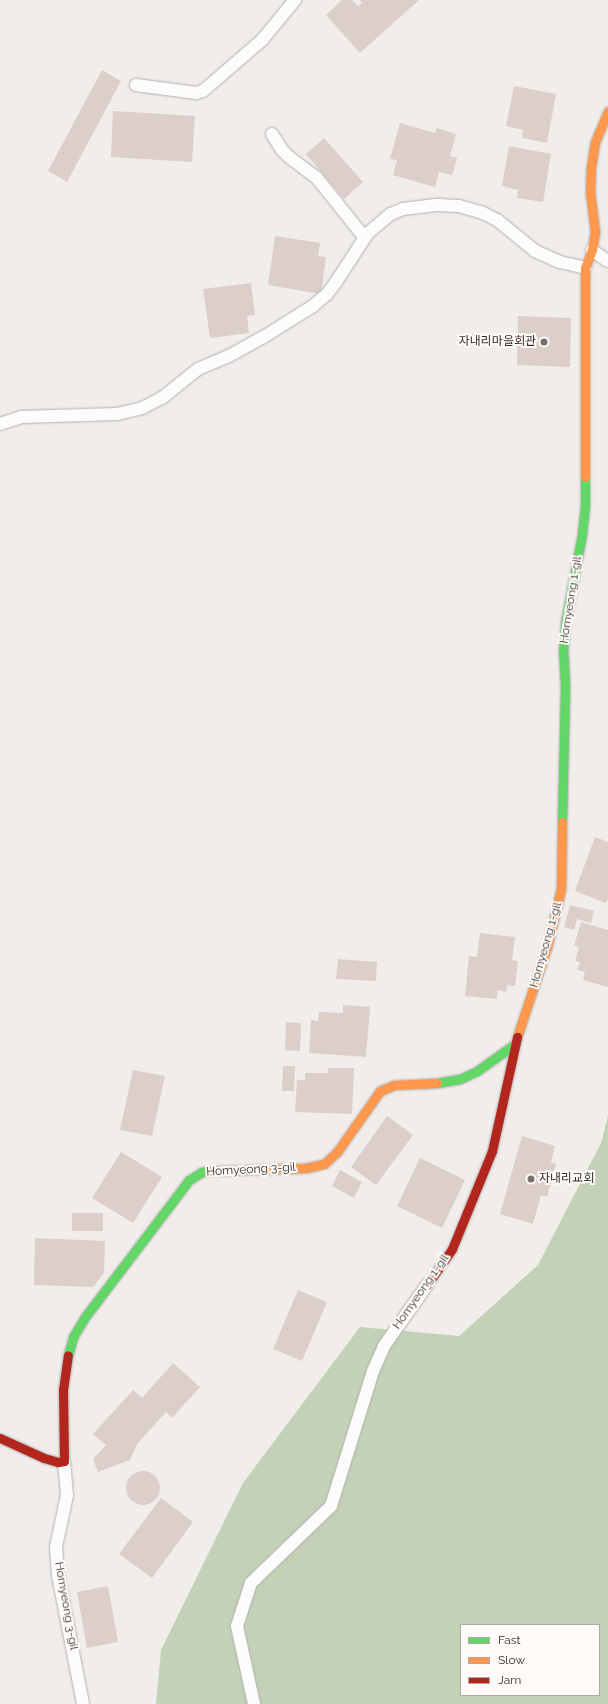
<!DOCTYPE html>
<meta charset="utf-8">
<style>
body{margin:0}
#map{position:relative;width:608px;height:1704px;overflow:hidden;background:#f0edeb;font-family:Raleway,"Noto Sans KR",sans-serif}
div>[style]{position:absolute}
.forest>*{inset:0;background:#c3d2b7}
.building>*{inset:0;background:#dccfca}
.round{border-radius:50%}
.roads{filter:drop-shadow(0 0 1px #b4b1af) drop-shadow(0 0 1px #b4b1af)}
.lane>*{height:12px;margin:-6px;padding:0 6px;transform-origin:6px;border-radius:6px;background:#fdfcfc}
.fast>*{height:9px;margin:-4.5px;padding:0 4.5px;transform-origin:4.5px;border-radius:4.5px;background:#63d668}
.slow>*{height:9px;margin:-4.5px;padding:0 4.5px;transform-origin:4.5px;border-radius:4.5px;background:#ff974d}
.jam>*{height:9px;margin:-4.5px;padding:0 4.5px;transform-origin:4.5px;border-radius:4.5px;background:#b3261e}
.dots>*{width:11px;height:11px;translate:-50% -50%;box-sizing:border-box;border:2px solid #fefaf7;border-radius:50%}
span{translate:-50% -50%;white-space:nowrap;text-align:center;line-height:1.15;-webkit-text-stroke:4px #fefaf7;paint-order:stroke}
.poi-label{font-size:12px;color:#312f2d}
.right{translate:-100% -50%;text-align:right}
.left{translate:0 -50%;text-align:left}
.street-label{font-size:12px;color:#312f2d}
.legend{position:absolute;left:460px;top:1624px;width:140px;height:72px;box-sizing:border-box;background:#fefaf7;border:1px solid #aca9a6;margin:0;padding:5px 7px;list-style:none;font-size:12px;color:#312f2d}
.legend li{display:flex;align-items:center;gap:8px;height:20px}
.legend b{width:20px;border:1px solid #aca9a6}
</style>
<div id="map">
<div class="forest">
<div style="clip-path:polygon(evenodd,608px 1116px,608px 1704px,156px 1704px,161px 1650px,243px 1483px,360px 1327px,459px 1336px,538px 1265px,601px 1143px,608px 1116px,461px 1625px,599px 1625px,599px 1695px,461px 1695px,461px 1625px)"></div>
</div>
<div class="building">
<div style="clip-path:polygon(342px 0,352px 0,358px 6px,362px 3px,360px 0,419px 0,360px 53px,326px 15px)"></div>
<div style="clip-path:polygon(102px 70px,121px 81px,67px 182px,48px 171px)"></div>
<div style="clip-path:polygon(514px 86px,556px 94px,547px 143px,522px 138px,523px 130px,506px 126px)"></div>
<div style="clip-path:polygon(113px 111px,195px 116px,192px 162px,111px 157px)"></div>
<div style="clip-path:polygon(400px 123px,435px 133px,437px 128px,456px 134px,450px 156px,457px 158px,452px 175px,439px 172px,435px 187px,393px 175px,397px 160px,390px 159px)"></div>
<div style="clip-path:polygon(324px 138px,363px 182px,344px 199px,306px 154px)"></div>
<div style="clip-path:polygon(509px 146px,551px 154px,543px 202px,517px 198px,518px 190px,502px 186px)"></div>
<div style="clip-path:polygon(275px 236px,320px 243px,318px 256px,326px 257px,321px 294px,268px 285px)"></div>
<div style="clip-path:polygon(251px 283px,255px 315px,247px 316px,249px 333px,210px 338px,203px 289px)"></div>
<div style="clip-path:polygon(518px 316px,571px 318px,570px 367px,517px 365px)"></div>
<div style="clip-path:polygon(595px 837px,608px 842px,608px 899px,606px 903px,575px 891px)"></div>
<div style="clip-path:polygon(570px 905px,594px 911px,591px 923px,577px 919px,574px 930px,564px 927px)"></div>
<div style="clip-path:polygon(581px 922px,608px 930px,608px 987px,583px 980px,585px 972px,577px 970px,580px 962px,575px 961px,579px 947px,574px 946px)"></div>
<div style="clip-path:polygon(480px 933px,515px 937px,512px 960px,518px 961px,515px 986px,507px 985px,506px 992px,498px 990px,497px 999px,465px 996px,469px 956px,477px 957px)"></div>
<div style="clip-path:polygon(338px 959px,377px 962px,376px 981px,336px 979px)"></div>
<div style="clip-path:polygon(343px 1005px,370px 1007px,366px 1057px,309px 1053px,311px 1020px,318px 1021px,319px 1012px,343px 1013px)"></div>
<div style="clip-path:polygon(286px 1022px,301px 1023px,300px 1051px,285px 1050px)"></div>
<div style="clip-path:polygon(283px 1066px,295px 1066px,294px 1091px,282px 1091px)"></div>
<div style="clip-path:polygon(328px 1068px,354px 1068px,352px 1114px,295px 1112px,297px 1080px,305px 1080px,305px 1073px,328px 1073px)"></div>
<div style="clip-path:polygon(133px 1070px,165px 1076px,152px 1136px,120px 1130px)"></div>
<div style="clip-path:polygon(387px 1116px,413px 1135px,376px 1185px,351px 1167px)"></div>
<div style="clip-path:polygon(522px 1136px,555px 1146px,551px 1162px,556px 1164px,547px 1197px,541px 1195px,533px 1224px,500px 1214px)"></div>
<div style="clip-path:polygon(121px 1152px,162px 1177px,133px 1223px,92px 1198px)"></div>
<div style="clip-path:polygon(420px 1158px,465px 1180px,442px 1228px,397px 1206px)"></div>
<div style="clip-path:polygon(340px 1170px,362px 1182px,354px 1198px,332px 1186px)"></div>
<div style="clip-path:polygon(72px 1213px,103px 1213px,103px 1231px,72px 1231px)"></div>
<div style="clip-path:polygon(35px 1238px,105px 1241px,104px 1273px,93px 1287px,34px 1285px)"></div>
<div style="clip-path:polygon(298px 1290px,327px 1302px,302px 1361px,273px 1349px)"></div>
<div style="clip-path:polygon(173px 1363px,200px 1387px,172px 1418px,166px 1412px,137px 1444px,130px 1460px,98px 1472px,93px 1459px,106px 1445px,93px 1434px,133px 1390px,142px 1398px)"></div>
<div class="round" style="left:126px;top:1471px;width:34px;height:34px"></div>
<div style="clip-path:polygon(161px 1498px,193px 1522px,152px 1578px,119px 1554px)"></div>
<div style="clip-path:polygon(108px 1586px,118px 1642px,87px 1648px,77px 1592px)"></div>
</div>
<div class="roads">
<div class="lane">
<div style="left:136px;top:85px;width:61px;rotate:7.6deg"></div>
<div style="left:196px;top:93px;width:7px;rotate:-16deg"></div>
<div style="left:203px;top:91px;width:78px;rotate:-40.8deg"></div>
<div style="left:262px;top:40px;width:52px;rotate:-50.5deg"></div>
<div style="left:272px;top:134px;width:19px;rotate:58deg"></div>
<div style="left:282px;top:150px;width:10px;rotate:45deg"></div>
<div style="left:289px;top:157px;width:34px;rotate:37deg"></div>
<div style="left:316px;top:177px;width:77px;rotate:51.3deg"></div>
<div style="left:592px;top:250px;width:19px;rotate:35deg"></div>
<div style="left:0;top:424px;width:22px;rotate:-18deg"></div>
<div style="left:21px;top:417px;width:96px;rotate:-1.8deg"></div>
<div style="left:117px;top:414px;width:26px;rotate:-13deg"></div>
<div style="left:142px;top:408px;width:22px;rotate:-27deg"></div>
<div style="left:162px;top:398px;width:46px;rotate:-38.9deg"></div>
<div style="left:198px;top:369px;width:34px;rotate:-23deg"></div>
<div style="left:229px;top:356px;width:38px;rotate:-29deg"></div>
<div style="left:262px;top:338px;width:60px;rotate:-32.1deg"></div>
<div style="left:313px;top:306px;width:18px;rotate:-41deg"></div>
<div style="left:327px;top:294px;width:15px;rotate:-53deg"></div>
<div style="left:336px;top:282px;width:59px;rotate:-56.9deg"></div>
<div style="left:368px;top:233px;width:30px;rotate:-40deg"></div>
<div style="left:391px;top:214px;width:13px;rotate:-23deg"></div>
<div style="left:403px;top:209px;width:35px;rotate:-7deg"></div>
<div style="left:438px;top:205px;width:21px;rotate:3deg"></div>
<div style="left:459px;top:206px;width:25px;rotate:16deg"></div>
<div style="left:483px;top:213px;width:16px;rotate:27deg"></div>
<div style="left:497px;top:220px;width:49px;rotate:39.2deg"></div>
<div style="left:535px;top:251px;width:27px;rotate:24deg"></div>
<div style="left:560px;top:262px;width:26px;rotate:13deg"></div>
<div style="left:64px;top:1461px;width:34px;rotate:85deg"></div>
<div style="left:67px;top:1495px;width:53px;rotate:101.9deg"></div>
<div style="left:56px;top:1547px;width:28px;rotate:86deg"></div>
<div style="left:58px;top:1575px;width:131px;rotate:79deg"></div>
<div style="left:254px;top:1704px;width:80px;rotate:-102.3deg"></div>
<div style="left:237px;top:1626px;width:45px;rotate:-72deg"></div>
<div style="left:251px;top:1583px;width:111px;rotate:-43.9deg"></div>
<div style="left:331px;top:1506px;width:141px;rotate:-72.7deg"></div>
<div style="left:373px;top:1371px;width:27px;rotate:-66deg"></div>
<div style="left:384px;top:1346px;width:75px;rotate:-54.8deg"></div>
</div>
<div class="fast">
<div style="left:562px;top:822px;width:137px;rotate:-88.7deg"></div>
<div style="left:565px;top:685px;width:34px;rotate:-93deg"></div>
<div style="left:563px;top:651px;width:32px;rotate:-85deg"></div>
<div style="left:566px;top:619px;width:86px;rotate:-79.3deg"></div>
<div style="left:582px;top:534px;width:27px;rotate:-84deg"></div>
<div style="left:585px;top:507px;width:30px;rotate:-90deg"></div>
<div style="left:437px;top:1083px;width:23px;rotate:-10deg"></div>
<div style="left:460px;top:1079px;width:19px;rotate:-25deg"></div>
<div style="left:477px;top:1071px;width:47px;rotate:-35.4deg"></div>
<div style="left:68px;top:1355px;width:19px;rotate:-74deg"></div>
<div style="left:73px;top:1337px;width:23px;rotate:-59deg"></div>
<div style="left:85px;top:1317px;width:172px;rotate:-52.8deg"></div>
<div style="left:189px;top:1180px;width:15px;rotate:-32deg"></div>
<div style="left:202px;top:1172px;width:7px;rotate:-8deg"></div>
</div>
<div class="slow">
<div style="left:585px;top:477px;width:209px;rotate:-90deg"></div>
<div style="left:585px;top:268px;width:19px;rotate:-69deg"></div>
<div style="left:592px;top:250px;width:18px;rotate:-81deg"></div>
<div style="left:595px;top:232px;width:38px;rotate:-97deg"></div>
<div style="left:590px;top:194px;width:27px;rotate:-88deg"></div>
<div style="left:591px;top:167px;width:25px;rotate:-81deg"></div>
<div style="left:595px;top:142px;width:33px;rotate:-67deg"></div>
<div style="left:517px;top:1037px;width:95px;rotate:-71.6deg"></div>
<div style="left:547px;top:947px;width:60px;rotate:-76.4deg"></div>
<div style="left:561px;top:889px;width:67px;rotate:-89.1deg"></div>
<div style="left:209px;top:1171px;width:97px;rotate:-1.8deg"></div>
<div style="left:306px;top:1168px;width:18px;rotate:-13deg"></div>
<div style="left:324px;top:1164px;width:18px;rotate:-43deg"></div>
<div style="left:337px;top:1152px;width:75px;rotate:-54.8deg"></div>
<div style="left:380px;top:1091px;width:15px;rotate:-23deg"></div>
<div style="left:394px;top:1085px;width:43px;rotate:-2.7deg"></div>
</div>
<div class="jam">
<div style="left:427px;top:1285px;width:44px;rotate:-55.2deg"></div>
<div style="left:452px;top:1249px;width:106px;rotate:-67.8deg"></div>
<div style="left:492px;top:1151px;width:117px;rotate:-77.6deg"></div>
<div style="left:0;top:1438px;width:48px;rotate:24.4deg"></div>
<div style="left:44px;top:1458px;width:15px;rotate:16deg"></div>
<div style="left:58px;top:1462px;width:6px;rotate:-9deg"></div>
<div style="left:64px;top:1461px;width:71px;rotate:-90.8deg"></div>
<div style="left:63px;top:1390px;width:35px;rotate:-82deg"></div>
</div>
</div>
<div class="dots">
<div style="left:544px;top:342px;background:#747270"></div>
<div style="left:531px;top:1179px;background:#747270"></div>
</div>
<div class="poi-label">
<span class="right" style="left:536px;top:342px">자내리마을회관</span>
<span class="left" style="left:539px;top:1179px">자내리교회</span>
</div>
<div class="street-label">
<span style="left:571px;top:600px;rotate:-81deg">Homyeong 1-gil</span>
<span style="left:546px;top:945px;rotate:-74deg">Homyeong 1-gil</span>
<span style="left:251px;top:1170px;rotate:-3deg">Homyeong 3-gil</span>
<span style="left:421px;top:1292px;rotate:-55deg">Homyeong 1-gil</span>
<span style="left:66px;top:1606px;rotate:80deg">Homyeong 3-gil</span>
</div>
<ul class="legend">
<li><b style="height:5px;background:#63d668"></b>Fast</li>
<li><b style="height:5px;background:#ff974d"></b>Slow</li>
<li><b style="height:5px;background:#b3261e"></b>Jam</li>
</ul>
</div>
